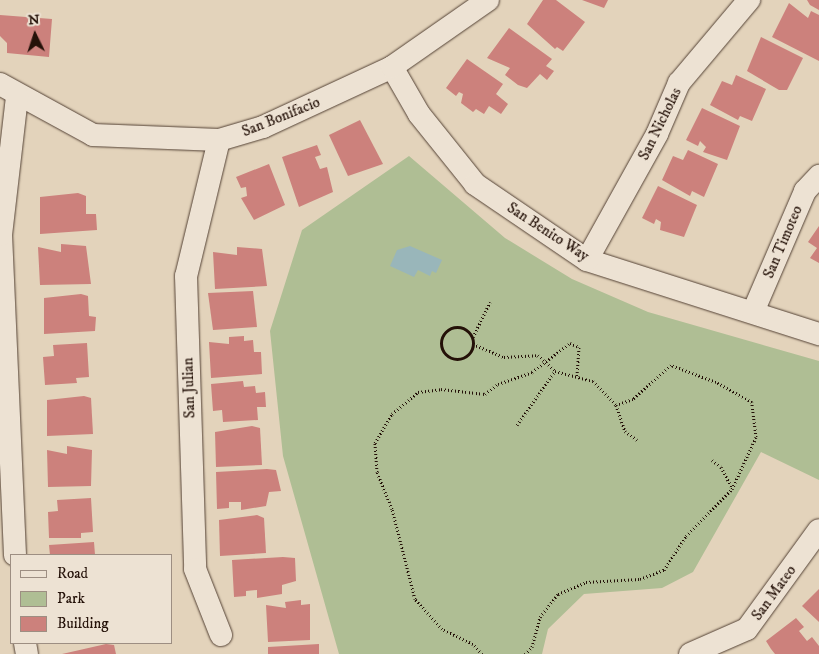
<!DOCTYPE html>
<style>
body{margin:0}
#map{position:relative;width:819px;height:654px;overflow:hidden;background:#e3d3bb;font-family:"IM FELL DW Pica",serif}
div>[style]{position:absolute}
.green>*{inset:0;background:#afbe94}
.water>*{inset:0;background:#99b6ba}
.building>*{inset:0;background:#cc817c}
.path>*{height:3px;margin-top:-1.5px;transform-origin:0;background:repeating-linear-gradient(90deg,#241108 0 1px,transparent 0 3.5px)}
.path>.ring{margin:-1.5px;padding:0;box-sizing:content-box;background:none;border:3px solid #241108;border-radius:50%}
.roads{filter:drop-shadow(0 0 1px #544235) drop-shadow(0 0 1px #544235)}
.street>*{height:22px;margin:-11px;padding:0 11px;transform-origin:11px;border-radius:11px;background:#ede2d3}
span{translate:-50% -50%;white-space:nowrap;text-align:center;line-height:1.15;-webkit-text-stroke:4px #ede2d3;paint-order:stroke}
.street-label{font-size:15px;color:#241108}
.legend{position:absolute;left:10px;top:554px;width:162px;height:90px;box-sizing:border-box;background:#ede2d3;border:1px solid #9d8e82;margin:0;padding:6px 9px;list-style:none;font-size:15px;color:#241108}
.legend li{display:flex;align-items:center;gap:10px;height:25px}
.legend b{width:25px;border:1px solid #9d8e82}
.north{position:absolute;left:10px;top:10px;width:50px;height:50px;-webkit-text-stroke:4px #ede2d3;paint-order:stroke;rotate:356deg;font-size:14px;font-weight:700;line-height:20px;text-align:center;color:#241108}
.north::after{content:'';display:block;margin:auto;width:18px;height:22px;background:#241108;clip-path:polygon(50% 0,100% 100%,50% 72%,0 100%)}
</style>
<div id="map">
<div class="green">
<div style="clip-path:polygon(409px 156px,505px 238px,572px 279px,648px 312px,819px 361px,819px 480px,761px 452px,693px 572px,662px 588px,584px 594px,548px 629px,542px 654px,339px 654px,283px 456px,270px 331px,302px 230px)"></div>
</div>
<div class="water">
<div style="clip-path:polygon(410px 246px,442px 260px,436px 273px,432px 271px,430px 276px,418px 270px,414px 277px,390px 266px,397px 250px)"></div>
</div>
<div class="building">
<div style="clip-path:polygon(543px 0,556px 0,585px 22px,563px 51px,557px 47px,555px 49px,527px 24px)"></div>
<div style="clip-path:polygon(582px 0,608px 0,604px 8px)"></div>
<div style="clip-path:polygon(807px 0,819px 0,819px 10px,810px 5px)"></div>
<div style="clip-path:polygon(789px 3px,808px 18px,811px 11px,819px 15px,819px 61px,772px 37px)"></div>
<div style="clip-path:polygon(0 15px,52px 19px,49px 57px,7px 53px,7px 43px,0 36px)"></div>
<div style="clip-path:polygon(509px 28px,552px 59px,546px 66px,554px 71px,547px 80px,540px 74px,527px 88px,518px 85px,505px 75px,510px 68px,487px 58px)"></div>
<div style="clip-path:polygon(761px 37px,803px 58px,787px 90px,779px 90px,747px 71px)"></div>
<div style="clip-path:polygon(467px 59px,503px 84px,496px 94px,508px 104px,501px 114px,489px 106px,484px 114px,476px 109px,473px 112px,461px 103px,463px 94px,459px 92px,456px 96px,446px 88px)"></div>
<div style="clip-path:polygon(736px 75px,766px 89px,752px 121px,740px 116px,738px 120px,710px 105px,722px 81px,732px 85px)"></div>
<div style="clip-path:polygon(702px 108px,740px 126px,727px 160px,703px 152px,706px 147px,700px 141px,698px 146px,686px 140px)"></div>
<div style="clip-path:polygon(360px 120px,383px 164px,348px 176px,329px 135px)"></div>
<div style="clip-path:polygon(317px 145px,321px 155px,315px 157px,320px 169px,327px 167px,333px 192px,299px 207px,282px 157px)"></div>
<div style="clip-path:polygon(688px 150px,718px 164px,704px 197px,692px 191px,690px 196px,662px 180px,673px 156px,683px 160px)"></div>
<div style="clip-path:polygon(269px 164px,285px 205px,254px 220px,241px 198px,247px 196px,246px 187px,241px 188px,236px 177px)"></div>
<div style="clip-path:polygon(658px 186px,697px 205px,684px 237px,660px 230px,661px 222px,656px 219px,654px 224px,642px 218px)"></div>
<div style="clip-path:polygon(78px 193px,86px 196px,86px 214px,96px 214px,97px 230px,40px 234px,40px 197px)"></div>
<div style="clip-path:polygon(819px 226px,819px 263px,810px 258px,817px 248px,808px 242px)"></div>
<div style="clip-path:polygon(61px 244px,86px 246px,91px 284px,40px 285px,38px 247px,61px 252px)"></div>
<div style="clip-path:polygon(237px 247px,262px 249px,267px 286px,215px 289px,213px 252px,237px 255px)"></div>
<div style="clip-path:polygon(253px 291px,257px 327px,213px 330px,208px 293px)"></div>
<div style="clip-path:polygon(81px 294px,88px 296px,89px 316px,96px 317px,95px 331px,44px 334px,44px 298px)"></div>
<div style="clip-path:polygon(244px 336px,244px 341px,253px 340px,254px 352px,261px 352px,262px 374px,211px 378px,209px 342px,229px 344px,229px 337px)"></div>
<div style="clip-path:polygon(87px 343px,89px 377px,76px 378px,77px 383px,45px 385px,43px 357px,54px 356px,53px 345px)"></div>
<div style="clip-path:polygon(243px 381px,244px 387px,255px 386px,256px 393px,265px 392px,266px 407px,257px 407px,258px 420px,223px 422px,222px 410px,213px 411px,211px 384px)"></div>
<div style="clip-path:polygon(84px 396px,91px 398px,93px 434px,47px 436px,47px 400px)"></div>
<div style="clip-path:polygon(252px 426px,260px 428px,262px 465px,216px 467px,215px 432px)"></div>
<div style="clip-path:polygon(67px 446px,92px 450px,91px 486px,48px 487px,47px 450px,67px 454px)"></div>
<div style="clip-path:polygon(267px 469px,276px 470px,281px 491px,269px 492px,266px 506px,241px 510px,241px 502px,229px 502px,229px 508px,217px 509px,216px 472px)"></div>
<div style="clip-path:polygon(91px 498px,93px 532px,81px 533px,81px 538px,49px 538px,48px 512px,58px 511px,57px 500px)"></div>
<div style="clip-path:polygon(257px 515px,264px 518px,266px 553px,220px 556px,219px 520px)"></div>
<div style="clip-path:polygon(94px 542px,95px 555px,50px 555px,49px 545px)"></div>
<div style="clip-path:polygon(283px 557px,295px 558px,296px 581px,282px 585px,282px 594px,257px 598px,257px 590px,246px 591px,246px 596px,234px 597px,232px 560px)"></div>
<div style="clip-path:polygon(819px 589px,819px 622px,802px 606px)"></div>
<div style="clip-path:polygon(301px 600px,301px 605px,310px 604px,310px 640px,268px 642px,266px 605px,286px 608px,285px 602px)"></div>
<div style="clip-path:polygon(796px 618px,804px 627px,799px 631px,807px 641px,812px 637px,819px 646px,819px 654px,775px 654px,771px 649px,766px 641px)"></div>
<div style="clip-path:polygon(106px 644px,114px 645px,116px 654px,62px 654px)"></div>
<div style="clip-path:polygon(319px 644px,319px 654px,268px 654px,268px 647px)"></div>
</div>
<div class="path">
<div class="ring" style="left:441px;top:327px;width:29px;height:29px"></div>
<div style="left:473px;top:337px;width:39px;rotate:-64deg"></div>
<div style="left:473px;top:344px;width:34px;rotate:23deg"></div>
<div style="left:504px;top:357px;width:34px;rotate:-3deg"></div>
<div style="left:538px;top:355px;width:23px;rotate:43deg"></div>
<div style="left:555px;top:371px;width:39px;rotate:15deg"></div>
<div style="left:593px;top:381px;width:33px;rotate:46deg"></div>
<div style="left:616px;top:405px;width:28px;rotate:71deg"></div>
<div style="left:625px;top:431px;width:15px;rotate:37deg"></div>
<div style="left:517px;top:425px;width:66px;rotate:-54.9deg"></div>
<div style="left:712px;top:460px;width:11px;rotate:38deg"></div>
<div style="left:721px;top:467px;width:24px;rotate:62deg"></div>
<div style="left:482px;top:654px;width:13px;rotate:-132deg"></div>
<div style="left:473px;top:644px;width:34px;rotate:-154deg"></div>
<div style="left:442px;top:629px;width:40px;rotate:-132deg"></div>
<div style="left:415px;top:599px;width:93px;rotate:-104.3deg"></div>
<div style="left:392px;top:509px;width:40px;rotate:-112deg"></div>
<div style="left:377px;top:472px;width:29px;rotate:-94deg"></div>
<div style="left:375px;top:443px;width:34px;rotate:-60deg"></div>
<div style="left:392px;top:414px;width:34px;rotate:-40deg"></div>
<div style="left:418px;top:392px;width:23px;rotate:-7deg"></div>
<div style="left:441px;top:389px;width:44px;rotate:6.5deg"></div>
<div style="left:485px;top:394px;width:16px;rotate:-38deg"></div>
<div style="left:498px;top:384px;width:36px;rotate:-19deg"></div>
<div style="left:532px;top:372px;width:48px;rotate:-37.3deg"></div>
<div style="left:570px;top:343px;width:10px;rotate:24deg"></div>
<div style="left:579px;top:347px;width:31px;rotate:94deg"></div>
<div style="left:525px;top:654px;width:10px;rotate:-45deg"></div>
<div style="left:532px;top:647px;width:31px;rotate:-75deg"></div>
<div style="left:540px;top:617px;width:29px;rotate:-52deg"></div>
<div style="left:558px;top:594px;width:30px;rotate:-23deg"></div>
<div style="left:586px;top:582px;width:54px;rotate:-3.2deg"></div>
<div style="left:640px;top:579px;width:26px;rotate:-21deg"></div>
<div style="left:664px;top:570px;width:40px;rotate:-57.1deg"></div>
<div style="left:686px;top:536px;width:66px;rotate:-45.6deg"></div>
<div style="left:732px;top:489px;width:57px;rotate:-65.2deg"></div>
<div style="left:756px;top:437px;width:35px;rotate:-97deg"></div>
<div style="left:752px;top:402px;width:41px;rotate:-150.9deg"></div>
<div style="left:716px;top:382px;width:48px;rotate:-159.3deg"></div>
<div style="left:671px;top:365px;width:51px;rotate:138.2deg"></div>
<div style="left:633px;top:399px;width:18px;rotate:161deg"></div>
</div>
<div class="roads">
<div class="street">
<div style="left:392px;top:67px;width:54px;rotate:60.1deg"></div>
<div style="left:419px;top:114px;width:90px;rotate:51.3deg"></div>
<div style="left:475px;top:184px;width:135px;rotate:34.2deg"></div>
<div style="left:587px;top:260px;width:244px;rotate:17.7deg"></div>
<div style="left:0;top:84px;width:106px;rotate:28.7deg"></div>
<div style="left:93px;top:135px;width:126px;rotate:2.3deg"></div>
<div style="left:219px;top:140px;width:46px;rotate:-16.5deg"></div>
<div style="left:263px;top:127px;width:142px;rotate:-24.9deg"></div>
<div style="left:392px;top:67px;width:117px;rotate:-34.9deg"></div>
<div style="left:219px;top:140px;width:140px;rotate:103.6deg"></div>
<div style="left:186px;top:276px;width:293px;rotate:88.2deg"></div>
<div style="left:195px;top:569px;width:71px;rotate:68.5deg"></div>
<div style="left:587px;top:260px;width:144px;rotate:-60.9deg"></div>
<div style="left:657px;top:134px;width:56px;rotate:-66.7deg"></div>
<div style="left:679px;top:83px;width:109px;rotate:-49.9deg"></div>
<div style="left:753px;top:312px;width:132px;rotate:-66.7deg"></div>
<div style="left:805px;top:191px;width:21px;rotate:-47deg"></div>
<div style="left:15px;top:555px;width:320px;rotate:-92.5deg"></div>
<div style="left:1px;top:235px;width:140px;rotate:-83.4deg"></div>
<div style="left:25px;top:643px;width:11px;rotate:80deg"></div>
<div style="left:690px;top:654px;width:62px;rotate:-23.7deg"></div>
<div style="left:747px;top:629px;width:122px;rotate:-54deg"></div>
</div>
</div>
<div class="street-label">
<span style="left:281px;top:117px;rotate:-22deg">San Bonifacio</span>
<span style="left:660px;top:124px;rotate:-64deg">San Nicholas</span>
<span style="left:548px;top:232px;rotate:33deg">San Benito Way</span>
<span style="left:783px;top:242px;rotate:-67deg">San Timoteo</span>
<span style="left:189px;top:388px;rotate:-92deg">San Julian</span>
<span style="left:774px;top:593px;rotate:-54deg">San Mateo</span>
</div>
<ul class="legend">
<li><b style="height:6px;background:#ede2d3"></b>Road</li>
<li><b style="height:14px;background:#afbe94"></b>Park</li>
<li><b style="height:14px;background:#cc817c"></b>Building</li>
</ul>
<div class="north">N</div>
</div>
